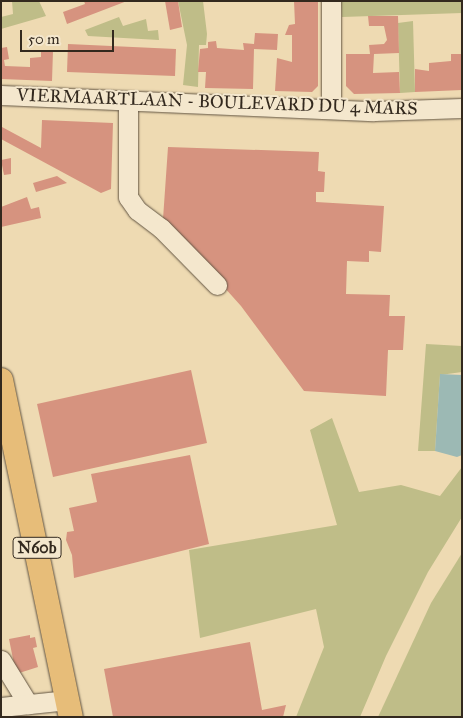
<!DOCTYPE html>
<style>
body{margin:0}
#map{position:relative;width:463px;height:718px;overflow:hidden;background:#eedab2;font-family:"IM FELL Great Primer",serif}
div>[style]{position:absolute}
.green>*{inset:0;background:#bfbd88}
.water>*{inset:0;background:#9cb9b4}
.building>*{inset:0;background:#d6937f}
.roads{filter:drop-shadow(0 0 1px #625543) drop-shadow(0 0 1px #625543)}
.minor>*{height:19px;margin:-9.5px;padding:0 9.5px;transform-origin:9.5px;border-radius:9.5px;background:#f4e7cd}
.major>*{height:24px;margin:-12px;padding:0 12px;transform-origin:12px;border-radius:12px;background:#e7bd79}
span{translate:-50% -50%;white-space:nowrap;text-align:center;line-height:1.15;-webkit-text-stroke:4px #f4e7cd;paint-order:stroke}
.shield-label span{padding:1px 4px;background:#f4e7cd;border:1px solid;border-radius:4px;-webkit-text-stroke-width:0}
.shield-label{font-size:16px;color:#33291e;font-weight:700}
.street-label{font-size:18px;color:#33291e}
.frame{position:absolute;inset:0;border:2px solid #33291e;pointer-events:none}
.scale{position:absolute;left:20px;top:30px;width:94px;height:22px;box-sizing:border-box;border:2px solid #33291e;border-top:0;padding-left:6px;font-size:15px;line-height:18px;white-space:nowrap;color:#33291e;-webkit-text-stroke:4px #f4e7cd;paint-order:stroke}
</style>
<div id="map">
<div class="green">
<div style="clip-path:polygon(12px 1px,39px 1px,46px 16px,1px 29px,1px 17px,13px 14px)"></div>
<div style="clip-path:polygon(178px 1px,203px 1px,207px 34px,206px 45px,199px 45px,198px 87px,183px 85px,187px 45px)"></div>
<div style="clip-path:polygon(341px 1px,462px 1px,462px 13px,342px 17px)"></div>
<div style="clip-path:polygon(119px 17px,123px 26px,146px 19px,148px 31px,158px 30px,159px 40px,88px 36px,85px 30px)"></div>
<div style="clip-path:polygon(413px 21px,415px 92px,400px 93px,398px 23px)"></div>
<div style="clip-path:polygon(426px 344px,462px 346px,462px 372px,440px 375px,435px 451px,418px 451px)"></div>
<div style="clip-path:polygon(332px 418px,359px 492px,401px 485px,440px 496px,462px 467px,462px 517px,428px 572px,386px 656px,360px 717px,296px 717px,324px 647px,316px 609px,200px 638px,189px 550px,337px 525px,310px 430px)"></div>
<div style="clip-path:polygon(462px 553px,462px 717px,378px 717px,431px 603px)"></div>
</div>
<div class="water">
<div style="clip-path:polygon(440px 374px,462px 375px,462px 455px,457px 457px,435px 451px)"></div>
</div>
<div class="building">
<div style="clip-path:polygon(84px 1px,90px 2px,127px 1px,67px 24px,63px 12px,85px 4px)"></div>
<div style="clip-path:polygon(165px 1px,178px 1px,182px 27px,170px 30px)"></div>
<div style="clip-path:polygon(294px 1px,318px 1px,318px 86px,312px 92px,275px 91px,277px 58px,292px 62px,292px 35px,285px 35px,289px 25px,295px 24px)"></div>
<div style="clip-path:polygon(368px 16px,398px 16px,399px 53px,374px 54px,373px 73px,399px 72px,400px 93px,354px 94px,346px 86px,346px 54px,370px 54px,369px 45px,384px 44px,387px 40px,384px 26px,369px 26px)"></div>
<div style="clip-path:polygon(255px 33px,278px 34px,277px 50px,254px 49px,253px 89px,205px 88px,206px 72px,198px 72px,200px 49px,208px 48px,208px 42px,216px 41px,217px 48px,244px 50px,243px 43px,254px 44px)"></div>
<div style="clip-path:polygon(68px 44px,176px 49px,175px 76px,67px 72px)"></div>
<div style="clip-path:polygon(7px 47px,9px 59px,4px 60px,5px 66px,30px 67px,30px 58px,41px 57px,41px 51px,53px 51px,52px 81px,1px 79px,1px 48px)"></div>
<div style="clip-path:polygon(451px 54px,461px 54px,462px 90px,415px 92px,415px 69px,429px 71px,429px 63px,451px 61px)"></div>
<div style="clip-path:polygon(42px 120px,113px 123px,111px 189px,101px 193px,1px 139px,2px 127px,41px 148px)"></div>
<div style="clip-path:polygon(168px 147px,319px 152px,318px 171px,325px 172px,324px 192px,316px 192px,316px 202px,384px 206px,381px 252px,369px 251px,369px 262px,347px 261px,346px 294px,390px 295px,389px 316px,405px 316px,403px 350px,388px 350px,386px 396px,304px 391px,241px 306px,163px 219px)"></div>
<div style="clip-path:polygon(11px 158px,11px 174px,4px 175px,1px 160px)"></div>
<div style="clip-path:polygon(57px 176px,67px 183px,36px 192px,33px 183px)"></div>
<div style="clip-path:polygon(27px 197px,31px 209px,39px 207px,41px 218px,1px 227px,1px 207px)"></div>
<div style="clip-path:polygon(191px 370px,207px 443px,53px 477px,37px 404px)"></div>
<div style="clip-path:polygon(190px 455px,209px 544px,74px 578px,72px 555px,66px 540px,67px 532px,74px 531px,69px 508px,97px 502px,91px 474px)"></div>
<div style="clip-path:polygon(30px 635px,30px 638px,35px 637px,37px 647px,33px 648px,38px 667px,16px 674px,9px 639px)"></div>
<div style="clip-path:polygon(250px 642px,262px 710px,286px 705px,283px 717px,113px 717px,104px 669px)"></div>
</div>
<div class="roads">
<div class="minor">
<div style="left:1px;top:95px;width:373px;rotate:2.5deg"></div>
<div style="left:374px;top:111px;width:88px;rotate:-2deg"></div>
<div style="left:128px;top:101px;width:96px;rotate:90deg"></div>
<div style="left:128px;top:197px;width:16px;rotate:55deg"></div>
<div style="left:137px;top:210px;width:30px;rotate:37deg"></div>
<div style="left:161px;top:228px;width:80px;rotate:45.5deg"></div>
<div style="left:331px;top:109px;width:108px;rotate:-90deg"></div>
<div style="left:1px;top:660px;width:52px;rotate:58.5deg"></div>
<div style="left:1px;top:707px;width:67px;rotate:-6deg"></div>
</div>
<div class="major">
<div style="left:1px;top:380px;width:344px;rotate:78.3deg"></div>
</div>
</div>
<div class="shield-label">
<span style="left:37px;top:548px">N60b</span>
</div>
<div class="street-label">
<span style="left:217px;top:102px;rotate:2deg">VIERMAARTLAAN - BOULEVARD DU 4 MARS</span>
</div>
<div class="frame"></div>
<div class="scale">50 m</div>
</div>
